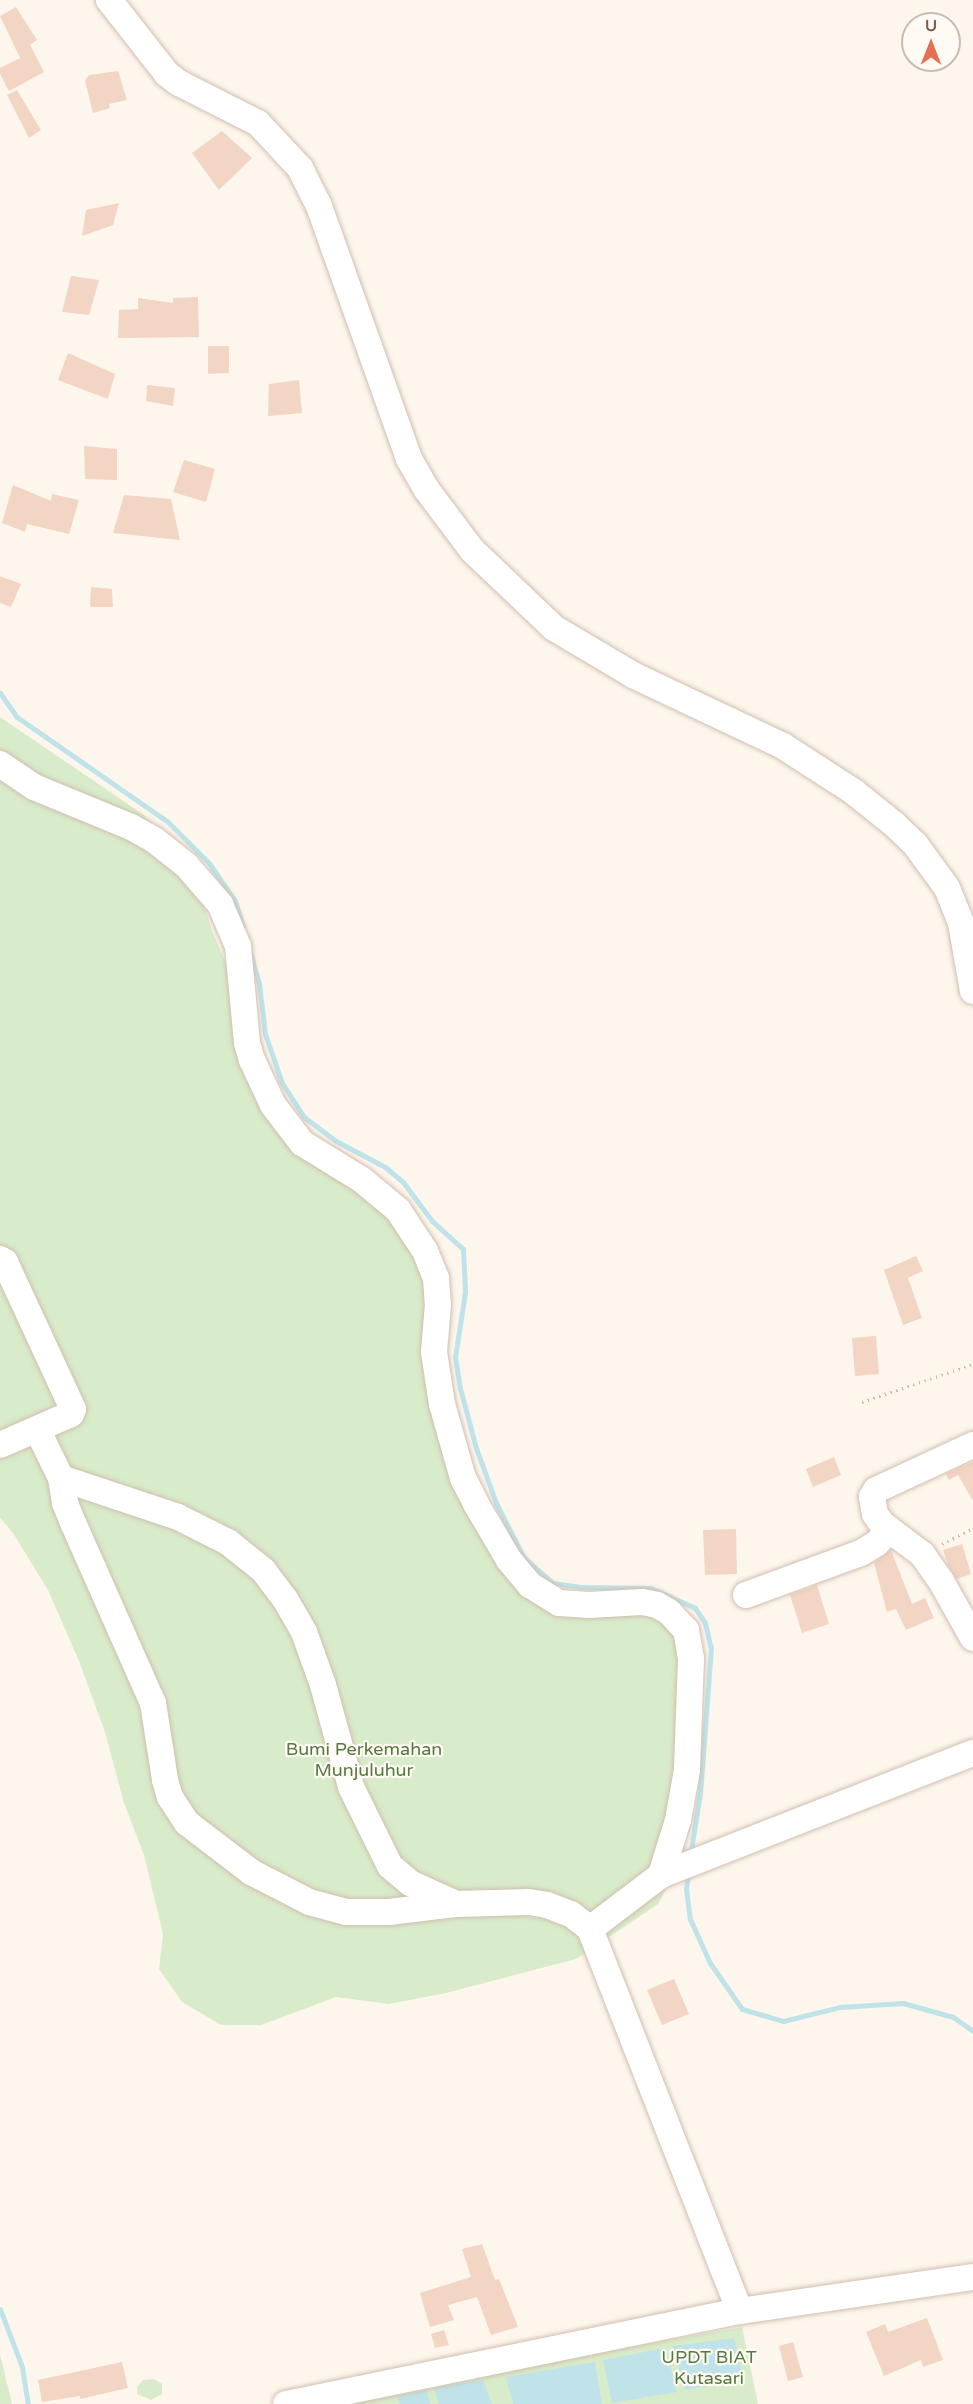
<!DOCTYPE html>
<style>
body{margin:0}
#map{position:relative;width:973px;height:2404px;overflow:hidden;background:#fdf6ec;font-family:"Varela Round",sans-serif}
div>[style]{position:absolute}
.green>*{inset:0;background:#d8ecc9}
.water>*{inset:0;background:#bfe3e8}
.stream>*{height:5px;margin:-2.5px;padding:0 2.5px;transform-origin:2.5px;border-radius:2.5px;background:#bfe3e8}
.building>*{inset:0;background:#f3d5c3}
.path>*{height:3px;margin-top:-1.5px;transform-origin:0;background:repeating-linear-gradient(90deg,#d9b8a5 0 1.5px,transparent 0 6px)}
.roads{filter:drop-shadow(0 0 2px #d1beb0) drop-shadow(0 0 2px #d1beb0)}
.minor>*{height:26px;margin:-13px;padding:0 13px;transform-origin:13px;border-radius:13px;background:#fff}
span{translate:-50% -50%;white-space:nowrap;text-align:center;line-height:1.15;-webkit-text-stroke:4.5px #fffaf3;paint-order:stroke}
.park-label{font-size:18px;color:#537a41}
.north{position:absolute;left:901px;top:12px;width:60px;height:60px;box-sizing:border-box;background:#fffaf3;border:2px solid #cabbb1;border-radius:50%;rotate:0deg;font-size:16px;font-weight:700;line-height:24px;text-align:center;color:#7a5c4d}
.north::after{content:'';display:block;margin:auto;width:21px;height:27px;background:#e76f51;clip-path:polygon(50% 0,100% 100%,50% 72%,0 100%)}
</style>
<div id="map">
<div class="green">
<div style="clip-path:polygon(0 717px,144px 815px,193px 869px,212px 931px,250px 1019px,270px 1101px,426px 1238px,443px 1419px,533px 1591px,645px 1607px,693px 1649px,685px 1839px,676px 1871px,658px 1904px,576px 1959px,446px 1993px,389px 2004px,336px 1997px,261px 2025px,221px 2025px,182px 2002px,159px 1969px,163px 1934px,144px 1855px,124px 1803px,105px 1732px,79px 1661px,48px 1590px,13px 1533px,0 1518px)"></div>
<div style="clip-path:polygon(742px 2327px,758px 2404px,343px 2404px,474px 2375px)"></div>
<div style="clip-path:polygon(0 2355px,1px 2358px,12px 2404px,0 2404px)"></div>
<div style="clip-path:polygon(154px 2379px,162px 2384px,162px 2394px,151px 2400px,137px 2394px,137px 2387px,143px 2380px)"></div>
</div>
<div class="water">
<div style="clip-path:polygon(734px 2338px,744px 2380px,685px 2390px,673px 2346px)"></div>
<div style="clip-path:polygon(666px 2348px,677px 2392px,612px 2403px,603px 2360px)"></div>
<div style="clip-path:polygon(595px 2362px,602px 2404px,513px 2404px,506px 2377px)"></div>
<div style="clip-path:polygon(483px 2380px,492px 2404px,439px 2404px,434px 2388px)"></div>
<div style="clip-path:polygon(426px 2390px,431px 2404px,400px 2404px,397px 2397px)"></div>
</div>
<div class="stream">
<div style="left:0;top:693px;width:29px;rotate:55deg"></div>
<div style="left:17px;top:717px;width:184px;rotate:34.8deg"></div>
<div style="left:168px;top:822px;width:58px;rotate:45deg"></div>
<div style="left:209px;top:863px;width:46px;rotate:55.6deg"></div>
<div style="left:235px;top:901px;width:26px;rotate:72deg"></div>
<div style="left:250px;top:952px;width:32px;rotate:74deg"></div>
<div style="left:259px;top:983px;width:51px;rotate:83.3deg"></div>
<div style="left:265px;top:1034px;width:52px;rotate:70.9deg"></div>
<div style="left:282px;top:1083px;width:40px;rotate:57.1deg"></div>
<div style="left:304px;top:1117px;width:40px;rotate:37deg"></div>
<div style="left:336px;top:1141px;width:55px;rotate:28deg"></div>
<div style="left:385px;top:1167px;width:23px;rotate:40deg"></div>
<div style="left:403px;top:1182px;width:49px;rotate:53.4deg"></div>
<div style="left:432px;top:1221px;width:42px;rotate:42.1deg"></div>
<div style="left:463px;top:1249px;width:43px;rotate:87.3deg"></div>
<div style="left:465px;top:1292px;width:66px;rotate:98.7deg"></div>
<div style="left:455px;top:1357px;width:31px;rotate:81deg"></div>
<div style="left:460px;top:1388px;width:62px;rotate:75.1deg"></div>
<div style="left:476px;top:1448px;width:59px;rotate:70deg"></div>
<div style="left:496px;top:1503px;width:62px;rotate:63deg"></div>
<div style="left:524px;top:1558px;width:38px;rotate:41deg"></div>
<div style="left:553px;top:1583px;width:28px;rotate:8deg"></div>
<div style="left:581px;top:1587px;width:70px;rotate:0.8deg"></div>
<div style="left:651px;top:1588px;width:48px;rotate:24.4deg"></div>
<div style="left:695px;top:1608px;width:18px;rotate:56deg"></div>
<div style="left:705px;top:1623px;width:26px;rotate:77deg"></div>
<div style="left:711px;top:1648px;width:145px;rotate:94.3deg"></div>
<div style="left:700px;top:1793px;width:64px;rotate:99deg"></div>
<div style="left:688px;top:1874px;width:14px;rotate:98deg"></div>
<div style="left:686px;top:1888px;width:31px;rotate:83deg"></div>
<div style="left:690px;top:1919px;width:48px;rotate:65.6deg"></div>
<div style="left:710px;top:1963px;width:56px;rotate:55.2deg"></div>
<div style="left:742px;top:2009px;width:43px;rotate:16.3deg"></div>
<div style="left:783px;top:2021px;width:59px;rotate:-13.8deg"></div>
<div style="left:840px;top:2007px;width:63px;rotate:-3.6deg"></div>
<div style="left:903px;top:2003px;width:52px;rotate:15.6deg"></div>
<div style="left:953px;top:2017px;width:24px;rotate:35deg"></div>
<div style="left:0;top:2309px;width:62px;rotate:69.2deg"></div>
<div style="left:22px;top:2367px;width:37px;rotate:81deg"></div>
</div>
<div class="building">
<div style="clip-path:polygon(16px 7px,37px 40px,30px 45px,44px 72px,9px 91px,0 74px,0 68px,20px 58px,0 16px)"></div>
<div style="clip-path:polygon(118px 71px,127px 100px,109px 104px,110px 108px,93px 113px,85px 81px,89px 75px)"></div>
<div style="clip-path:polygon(17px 90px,41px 130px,29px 138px,7px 95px)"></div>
<div style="clip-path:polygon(222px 131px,252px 158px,219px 190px,192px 153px)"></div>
<div style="clip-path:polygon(119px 203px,113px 225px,82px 236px,86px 210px)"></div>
<div style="clip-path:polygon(71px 276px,99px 280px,89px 315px,62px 312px)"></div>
<div style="clip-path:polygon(198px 297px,199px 337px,118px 338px,119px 310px,138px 309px,138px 298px,173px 303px,173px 298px)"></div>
<div style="clip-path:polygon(208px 346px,229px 346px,229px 373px,208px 374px)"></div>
<div style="clip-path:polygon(68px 353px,115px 374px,108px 399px,58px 380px)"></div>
<div style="clip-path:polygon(299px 380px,302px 413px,268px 416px,269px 384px)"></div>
<div style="clip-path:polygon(147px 385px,175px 388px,173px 406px,146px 401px)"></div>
<div style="clip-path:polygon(84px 446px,117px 449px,117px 480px,85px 479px)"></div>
<div style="clip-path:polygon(184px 460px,215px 469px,206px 502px,173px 492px)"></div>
<div style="clip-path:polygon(13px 485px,51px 501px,52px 494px,79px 500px,69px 534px,27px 524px,25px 532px,2px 523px)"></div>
<div style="clip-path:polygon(124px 495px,171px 499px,180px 540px,113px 533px)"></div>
<div style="clip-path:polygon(0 576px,21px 584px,11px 607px,0 603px)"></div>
<div style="clip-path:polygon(91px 587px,112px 589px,113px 607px,90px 607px)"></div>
<div style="clip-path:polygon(916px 1256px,923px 1271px,908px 1278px,922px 1318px,903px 1325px,884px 1270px)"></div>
<div style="clip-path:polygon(876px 1336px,879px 1374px,855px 1376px,852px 1338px)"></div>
<div style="clip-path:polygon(834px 1457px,841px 1475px,813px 1487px,806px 1469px)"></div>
<div style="clip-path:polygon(973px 1462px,973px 1501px,958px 1475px,949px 1480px,946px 1474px)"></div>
<div style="clip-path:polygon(736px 1529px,737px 1574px,705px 1575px,703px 1530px)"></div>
<div style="clip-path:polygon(962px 1544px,971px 1574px,957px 1579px,948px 1565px,943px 1550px)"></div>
<div style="clip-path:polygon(891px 1550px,912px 1604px,925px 1598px,934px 1618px,906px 1630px,896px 1609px,887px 1612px,874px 1563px)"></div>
<div style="clip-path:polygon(817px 1585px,829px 1624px,802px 1633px,790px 1595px)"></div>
<div style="clip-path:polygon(674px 1979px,689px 2014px,662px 2025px,647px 1990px)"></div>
<div style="clip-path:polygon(482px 2244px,495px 2280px,499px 2279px,518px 2327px,491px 2335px,477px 2297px,448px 2305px,454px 2320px,430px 2327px,420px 2293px,471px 2277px,462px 2249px)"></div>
<div style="clip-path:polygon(927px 2318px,943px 2360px,923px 2367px,921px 2360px,884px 2376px,866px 2332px,885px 2324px,888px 2332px)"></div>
<div style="clip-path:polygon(444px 2330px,449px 2345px,435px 2348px,431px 2334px)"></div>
<div style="clip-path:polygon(793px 2342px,803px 2377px,788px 2381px,779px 2346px)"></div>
<div style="clip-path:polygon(122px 2362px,128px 2388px,80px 2399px,80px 2396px,42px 2402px,38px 2380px)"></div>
</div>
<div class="path">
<div style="left:862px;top:1402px;width:117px;rotate:-18.9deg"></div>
<div style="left:942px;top:1544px;width:35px;rotate:-27deg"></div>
</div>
<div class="roads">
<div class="minor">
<div style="left:109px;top:0;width:94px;rotate:51.9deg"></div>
<div style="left:167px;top:74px;width:15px;rotate:37deg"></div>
<div style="left:179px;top:83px;width:89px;rotate:26.9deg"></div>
<div style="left:258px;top:123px;width:62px;rotate:47deg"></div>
<div style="left:300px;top:168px;width:42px;rotate:63.4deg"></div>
<div style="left:319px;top:206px;width:269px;rotate:70.4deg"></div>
<div style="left:409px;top:459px;width:36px;rotate:60deg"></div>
<div style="left:427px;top:490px;width:75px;rotate:53.1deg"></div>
<div style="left:472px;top:550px;width:113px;rotate:43.6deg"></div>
<div style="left:554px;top:628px;width:92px;rotate:30.7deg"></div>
<div style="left:633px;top:675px;width:166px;rotate:25.3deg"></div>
<div style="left:783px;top:746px;width:85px;rotate:32.9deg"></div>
<div style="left:854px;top:792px;width:53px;rotate:38.8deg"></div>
<div style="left:895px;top:825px;width:28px;rotate:44deg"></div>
<div style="left:915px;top:844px;width:54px;rotate:54deg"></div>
<div style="left:947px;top:888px;width:38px;rotate:68deg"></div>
<div style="left:961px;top:923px;width:69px;rotate:80deg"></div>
<div style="left:0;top:764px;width:41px;rotate:34.1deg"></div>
<div style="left:34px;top:787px;width:105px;rotate:22.4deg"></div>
<div style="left:131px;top:827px;width:25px;rotate:29deg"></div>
<div style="left:153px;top:839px;width:42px;rotate:38.2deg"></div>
<div style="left:186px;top:865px;width:52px;rotate:48.9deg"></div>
<div style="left:220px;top:904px;width:46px;rotate:66.8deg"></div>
<div style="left:238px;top:946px;width:97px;rotate:84.7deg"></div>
<div style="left:247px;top:1043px;width:18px;rotate:74deg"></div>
<div style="left:252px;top:1060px;width:50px;rotate:65deg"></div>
<div style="left:273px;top:1105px;width:48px;rotate:52.7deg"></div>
<div style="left:302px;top:1143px;width:70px;rotate:31.7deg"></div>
<div style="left:362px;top:1180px;width:47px;rotate:39.8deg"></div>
<div style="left:398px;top:1210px;width:49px;rotate:56.6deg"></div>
<div style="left:425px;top:1251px;width:29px;rotate:68deg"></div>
<div style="left:436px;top:1278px;width:26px;rotate:86deg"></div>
<div style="left:438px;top:1304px;width:48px;rotate:94.8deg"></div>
<div style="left:434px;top:1352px;width:53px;rotate:81.3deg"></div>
<div style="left:442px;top:1404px;width:77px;rotate:74.2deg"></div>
<div style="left:463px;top:1478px;width:29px;rotate:63deg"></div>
<div style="left:476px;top:1504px;width:65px;rotate:59.5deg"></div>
<div style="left:509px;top:1560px;width:33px;rotate:50deg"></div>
<div style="left:530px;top:1585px;width:34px;rotate:32deg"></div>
<div style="left:559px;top:1603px;width:30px;rotate:4deg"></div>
<div style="left:589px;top:1605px;width:53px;rotate:-3.2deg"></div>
<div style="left:642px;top:1602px;width:15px;rotate:11deg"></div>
<div style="left:657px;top:1605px;width:14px;rotate:30deg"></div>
<div style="left:669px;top:1612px;width:25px;rotate:47deg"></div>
<div style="left:686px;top:1630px;width:29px;rotate:80deg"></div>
<div style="left:691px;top:1659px;width:111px;rotate:92.1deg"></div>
<div style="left:687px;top:1770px;width:51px;rotate:100.2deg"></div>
<div style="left:678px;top:1820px;width:58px;rotate:107.2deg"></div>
<div style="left:661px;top:1875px;width:89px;rotate:142.7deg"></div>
<div style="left:590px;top:1929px;width:410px;rotate:68.6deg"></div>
<div style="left:0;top:1259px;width:6px;rotate:31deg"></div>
<div style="left:5px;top:1262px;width:162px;rotate:65.2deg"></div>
<div style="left:73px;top:1409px;width:5px;rotate:112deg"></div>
<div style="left:71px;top:1414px;width:77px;rotate:156.4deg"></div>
<div style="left:37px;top:1429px;width:55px;rotate:63.9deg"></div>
<div style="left:61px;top:1478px;width:25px;rotate:81deg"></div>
<div style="left:65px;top:1503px;width:24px;rotate:68deg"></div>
<div style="left:74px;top:1525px;width:195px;rotate:66.1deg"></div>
<div style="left:153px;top:1703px;width:78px;rotate:81.1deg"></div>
<div style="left:165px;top:1780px;width:18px;rotate:74deg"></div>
<div style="left:170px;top:1797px;width:31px;rotate:57deg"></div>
<div style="left:187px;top:1823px;width:81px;rotate:37.4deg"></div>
<div style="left:251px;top:1872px;width:65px;rotate:27.3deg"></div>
<div style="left:309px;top:1902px;width:39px;rotate:15deg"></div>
<div style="left:347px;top:1912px;width:42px"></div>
<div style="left:389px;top:1912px;width:66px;rotate:-6.9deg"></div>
<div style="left:455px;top:1904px;width:74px;rotate:-1.5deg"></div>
<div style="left:529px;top:1902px;width:18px;rotate:9deg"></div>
<div style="left:547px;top:1905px;width:26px;rotate:21deg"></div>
<div style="left:571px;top:1914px;width:24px;rotate:38deg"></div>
<div style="left:973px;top:1445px;width:107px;rotate:155.1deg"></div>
<div style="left:876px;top:1490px;width:8px;rotate:120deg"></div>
<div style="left:872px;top:1497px;width:17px;rotate:80deg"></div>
<div style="left:875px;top:1514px;width:12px;rotate:55deg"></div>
<div style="left:882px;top:1524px;width:50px;rotate:36.9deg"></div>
<div style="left:922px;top:1554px;width:33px;rotate:55deg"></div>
<div style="left:941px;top:1581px;width:65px;rotate:60.7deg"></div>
<div style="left:61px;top:1478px;width:123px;rotate:18.4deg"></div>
<div style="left:178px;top:1517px;width:56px;rotate:26.6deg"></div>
<div style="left:228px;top:1542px;width:45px;rotate:38.7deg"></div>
<div style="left:263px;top:1570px;width:36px;rotate:53deg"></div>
<div style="left:285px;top:1599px;width:38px;rotate:60deg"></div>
<div style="left:304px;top:1632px;width:56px;rotate:70.3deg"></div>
<div style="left:323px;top:1685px;width:106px;rotate:74.6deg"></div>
<div style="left:351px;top:1787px;width:88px;rotate:63.7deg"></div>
<div style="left:390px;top:1866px;width:26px;rotate:40deg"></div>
<div style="left:410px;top:1883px;width:48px;rotate:24.4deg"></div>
<div style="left:746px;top:1595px;width:122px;rotate:-20.1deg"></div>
<div style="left:861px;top:1553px;width:19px;rotate:-32deg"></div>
<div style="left:877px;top:1543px;width:16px;rotate:-47deg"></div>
<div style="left:661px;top:1875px;width:335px;rotate:-21.4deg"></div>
<div style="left:286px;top:2404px;width:463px;rotate:-11.6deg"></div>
<div style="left:740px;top:2311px;width:235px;rotate:-8.3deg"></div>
</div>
</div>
<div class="park-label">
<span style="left:364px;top:1760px">Bumi Perkemahan<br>Munjuluhur</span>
<span style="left:709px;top:2368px">UPDT BIAT<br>Kutasari</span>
</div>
<div class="north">U</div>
</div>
